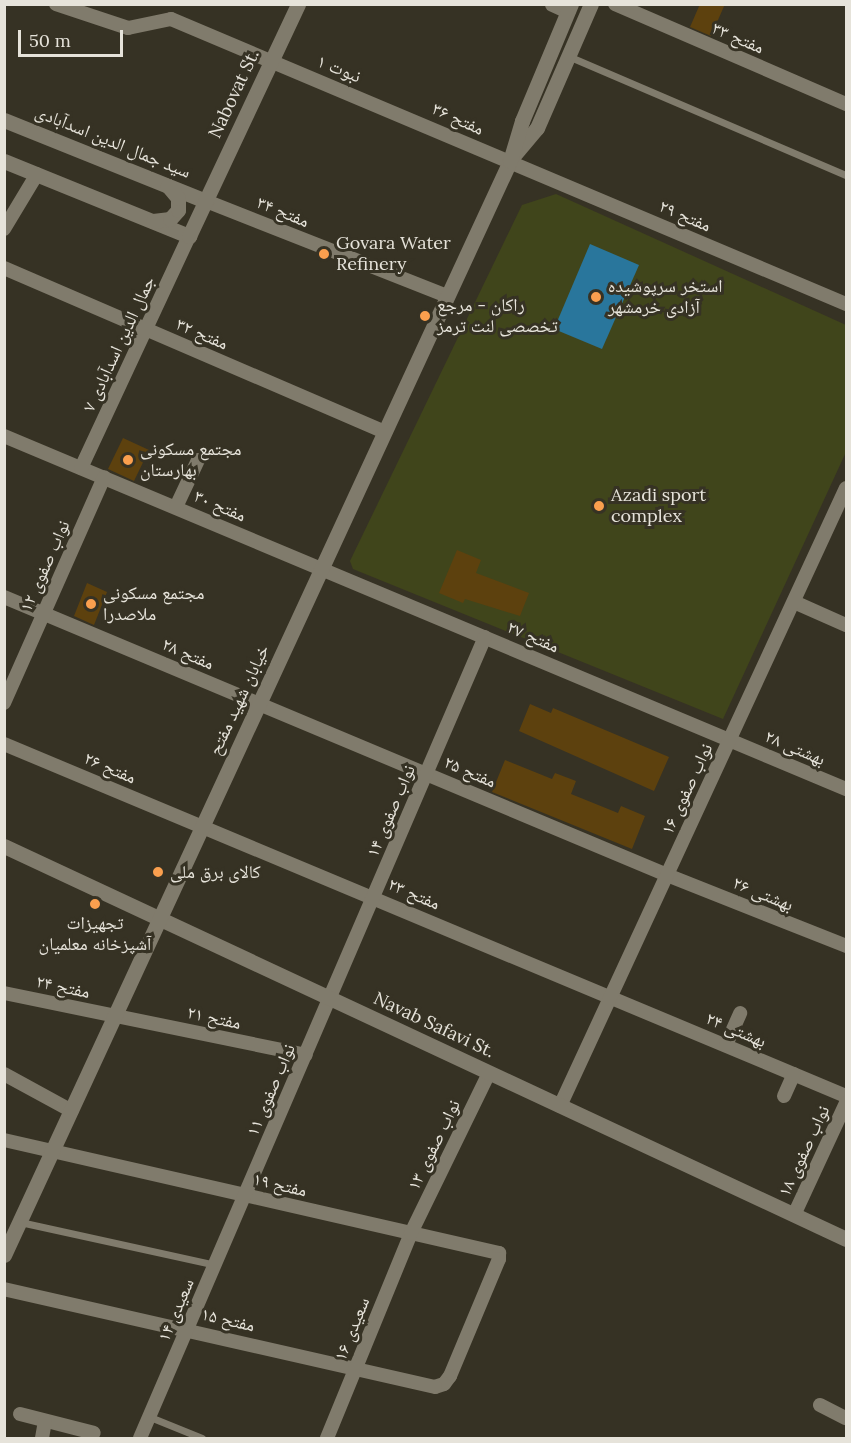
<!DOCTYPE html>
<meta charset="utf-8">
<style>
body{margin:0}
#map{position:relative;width:851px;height:1443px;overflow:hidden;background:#363224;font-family:Lora,"Noto Naskh Arabic",serif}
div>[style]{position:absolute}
.green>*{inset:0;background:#40451b}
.water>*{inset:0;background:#29769c}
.building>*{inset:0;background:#5d410e}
.lane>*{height:7px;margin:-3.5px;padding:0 3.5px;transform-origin:3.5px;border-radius:3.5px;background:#807b6c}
.street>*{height:14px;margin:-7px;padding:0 7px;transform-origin:7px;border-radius:7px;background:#807b6c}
.secondary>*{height:15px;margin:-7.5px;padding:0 7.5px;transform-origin:7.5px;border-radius:7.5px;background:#807b6c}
.dots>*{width:16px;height:16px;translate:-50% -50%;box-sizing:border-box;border:3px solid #363224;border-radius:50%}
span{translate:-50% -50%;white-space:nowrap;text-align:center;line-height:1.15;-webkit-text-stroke:6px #363224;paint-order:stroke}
.street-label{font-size:18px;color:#e6e3da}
.poi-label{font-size:18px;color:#e6e3da}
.left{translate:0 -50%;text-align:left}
.frame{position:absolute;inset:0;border:6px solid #e6e3da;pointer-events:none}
.scale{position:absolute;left:18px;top:30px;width:105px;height:27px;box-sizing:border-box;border:3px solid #e6e3da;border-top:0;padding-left:8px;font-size:18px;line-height:21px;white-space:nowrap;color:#e6e3da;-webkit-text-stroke:4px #363224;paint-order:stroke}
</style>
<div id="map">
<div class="green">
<div style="clip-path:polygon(556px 194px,846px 325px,846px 452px,723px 719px,353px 569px,350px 561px,522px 205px)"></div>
</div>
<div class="water">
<div style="clip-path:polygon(590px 244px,639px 265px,602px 349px,554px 329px)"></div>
</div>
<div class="building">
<div style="clip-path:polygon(700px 4px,725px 4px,711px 36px,690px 27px)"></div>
<div style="clip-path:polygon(123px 438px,149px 450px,134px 481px,108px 469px)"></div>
<div style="clip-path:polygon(457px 550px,481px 560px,476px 573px,529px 593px,520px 616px,465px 599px,463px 603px,439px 593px)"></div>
<div style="clip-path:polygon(87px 583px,107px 592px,94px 625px,74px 616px)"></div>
<div style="clip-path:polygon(530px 704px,551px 713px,553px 708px,669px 757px,654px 791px,519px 731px)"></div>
<div style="clip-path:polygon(505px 760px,552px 779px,555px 773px,576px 781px,571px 794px,618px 813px,621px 806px,645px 816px,632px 849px,492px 792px)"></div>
</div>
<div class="lane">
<div style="left:568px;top:56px;width:302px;rotate:23.2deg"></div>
<div style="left:20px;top:1222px;width:200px;rotate:12.4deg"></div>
<div style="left:150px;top:1417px;width:56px;rotate:22deg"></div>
</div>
<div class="street">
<div style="left:56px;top:4px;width:76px;rotate:18.4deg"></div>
<div style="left:128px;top:28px;width:44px;rotate:-11.8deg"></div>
<div style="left:171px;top:19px;width:733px;rotate:22.89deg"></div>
<div style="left:615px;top:4px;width:252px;rotate:23.4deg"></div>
<div style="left:206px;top:201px;width:259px;rotate:21.5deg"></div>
<div style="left:4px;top:229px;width:64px;rotate:-59deg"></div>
<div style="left:4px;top:268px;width:414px;rotate:23.3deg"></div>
<div style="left:4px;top:436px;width:913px;rotate:22.75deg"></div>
<div style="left:81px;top:468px;width:256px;rotate:-65deg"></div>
<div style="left:176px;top:507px;width:52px;rotate:-64.9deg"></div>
<div style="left:4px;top:597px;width:719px;rotate:22.75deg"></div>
<div style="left:667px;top:875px;width:193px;rotate:21.6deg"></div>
<div style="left:794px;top:602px;width:57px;rotate:23.9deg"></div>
<div style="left:4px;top:703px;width:247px;rotate:-66.1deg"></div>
<div style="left:4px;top:744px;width:913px;rotate:22.69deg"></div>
<div style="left:4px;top:993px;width:308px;rotate:11.6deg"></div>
<div style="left:726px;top:1045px;width:35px;rotate:-66deg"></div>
<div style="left:4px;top:1074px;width:77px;rotate:28.6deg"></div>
<div style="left:784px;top:1096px;width:24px;rotate:-66deg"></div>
<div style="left:560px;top:1106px;width:681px;rotate:-65.17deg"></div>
<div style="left:4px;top:1140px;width:508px;rotate:12.86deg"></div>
<div style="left:499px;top:1253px;width:6px;rotate:90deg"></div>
<div style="left:499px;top:1259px;width:127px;rotate:112.7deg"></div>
<div style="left:450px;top:1376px;width:10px;rotate:127deg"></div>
<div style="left:444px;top:1384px;width:9px;rotate:162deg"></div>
<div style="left:435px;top:1387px;width:442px;rotate:-167.2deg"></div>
<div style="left:794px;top:1215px;width:123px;rotate:-65.1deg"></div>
<div style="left:820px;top:1405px;width:29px;rotate:27deg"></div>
<div style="left:20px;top:1414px;width:76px;rotate:14.4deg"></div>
<div style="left:42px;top:1438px;width:17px;rotate:-80deg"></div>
<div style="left:140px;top:1438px;width:872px;rotate:-66.7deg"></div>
<div style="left:327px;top:1438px;width:222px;rotate:-67.7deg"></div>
<div style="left:411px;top:1233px;width:178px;rotate:-64deg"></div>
</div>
<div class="secondary">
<div style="left:552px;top:4px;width:17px;rotate:24deg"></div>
<div style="left:4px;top:120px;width:218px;rotate:21.9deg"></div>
<div style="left:515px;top:154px;width:34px;rotate:-50deg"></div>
<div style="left:537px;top:128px;width:135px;rotate:-66.5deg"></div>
<div style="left:4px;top:161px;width:200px;rotate:22.1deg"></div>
<div style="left:189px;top:236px;width:256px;rotate:-64.8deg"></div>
<div style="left:153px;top:221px;width:17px;rotate:-7deg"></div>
<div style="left:170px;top:219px;width:12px;rotate:-48deg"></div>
<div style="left:178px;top:210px;width:12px;rotate:-90deg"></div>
<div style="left:178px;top:198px;width:16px;rotate:-130deg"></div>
<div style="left:4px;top:846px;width:929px;rotate:25.02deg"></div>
<div style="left:4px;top:1255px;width:1205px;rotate:-65.18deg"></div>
<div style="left:510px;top:161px;width:42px;rotate:-73.3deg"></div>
<div style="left:522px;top:121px;width:127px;rotate:-67.3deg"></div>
</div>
<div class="dots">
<div style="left:324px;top:254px;background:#fa9f4e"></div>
<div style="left:596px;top:297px;background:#fa9f4e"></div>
<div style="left:425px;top:316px;background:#fa9f4e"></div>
<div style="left:128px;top:460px;background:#fa9f4e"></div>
<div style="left:599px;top:506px;background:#fa9f4e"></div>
<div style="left:91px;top:604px;background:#fa9f4e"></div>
<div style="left:158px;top:872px;background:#fa9f4e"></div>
<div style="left:95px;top:904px;background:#fa9f4e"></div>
</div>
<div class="street-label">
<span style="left:738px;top:38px;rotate:23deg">مفتح ۳۳</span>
<span style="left:339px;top:69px;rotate:22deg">نبوت ۱</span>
<span style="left:234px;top:94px;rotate:-65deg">Nabovat St.</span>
<span style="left:458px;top:119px;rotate:24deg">مفتح ۳۶</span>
<span style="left:113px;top:142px;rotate:22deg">سید جمال الدین اسدآبادی</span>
<span style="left:283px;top:212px;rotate:22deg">مفتح ۳۴</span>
<span style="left:685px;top:216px;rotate:23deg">مفتح ۲۹</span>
<span style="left:202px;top:334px;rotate:23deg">مفتح ۳۲</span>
<span style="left:119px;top:344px;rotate:-65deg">جمال الدین اسدآبادی ۷</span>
<span style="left:220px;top:506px;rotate:23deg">مفتح ۳۰</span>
<span style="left:45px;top:566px;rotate:-66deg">نواب صفوی ۱۲</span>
<span style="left:533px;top:637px;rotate:23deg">مفتح ۲۷</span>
<span style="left:188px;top:654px;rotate:23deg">مفتح ۲۸</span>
<span style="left:239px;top:700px;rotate:-65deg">خیابان شهید مفتح</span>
<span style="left:795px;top:748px;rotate:23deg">بهشتی ۲۸</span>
<span style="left:110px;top:768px;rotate:23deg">مفتح ۲۶</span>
<span style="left:470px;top:772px;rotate:23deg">مفتح ۲۵</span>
<span style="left:687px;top:789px;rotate:-65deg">نواب صفوی ۱۶</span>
<span style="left:391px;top:811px;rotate:-67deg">نواب صفوی ۱۴</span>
<span style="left:414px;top:894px;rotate:23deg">مفتح ۲۳</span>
<span style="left:763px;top:894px;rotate:22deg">بهشتی ۲۶</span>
<span style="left:63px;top:987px;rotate:12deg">مفتح ۲۴</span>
<span style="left:214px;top:1018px;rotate:12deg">مفتح ۲۱</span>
<span style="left:434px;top:1025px;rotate:25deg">Navab Safavi St.</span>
<span style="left:736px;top:1030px;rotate:23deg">بهشتی ۲۴</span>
<span style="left:271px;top:1090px;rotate:-67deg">نواب صفوی ۱۱</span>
<span style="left:434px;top:1145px;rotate:-64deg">نواب صفوی ۱۳</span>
<span style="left:804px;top:1151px;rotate:-65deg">نواب صفوی ۱۸</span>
<span style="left:280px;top:1185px;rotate:13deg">مفتح ۱۹</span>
<span style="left:176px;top:1310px;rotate:-67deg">سعیدی ۱۴</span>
<span style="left:228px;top:1320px;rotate:13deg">مفتح ۱۵</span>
<span style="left:352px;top:1329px;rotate:-68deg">سعیدی ۱۶</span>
</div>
<div class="poi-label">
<span class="left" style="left:336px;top:254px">Govara Water<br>Refinery</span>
<span class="left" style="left:608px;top:297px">استخر سرپوشیده<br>آزادی خرمشهر</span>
<span class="left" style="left:437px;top:316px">راکان - مرجع<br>تخصصی لنت ترمز</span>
<span class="left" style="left:140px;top:460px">مجتمع مسکونی<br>بهارستان</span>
<span class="left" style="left:611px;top:506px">Azadi sport<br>complex</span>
<span class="left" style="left:103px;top:604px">مجتمع مسکونی<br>ملاصدرا</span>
<span class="left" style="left:170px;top:872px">کالای برق ملی</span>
<span style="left:95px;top:934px">تجهيزات<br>آشپزخانه معلمیان</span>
</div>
<div class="frame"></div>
<div class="scale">50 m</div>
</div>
